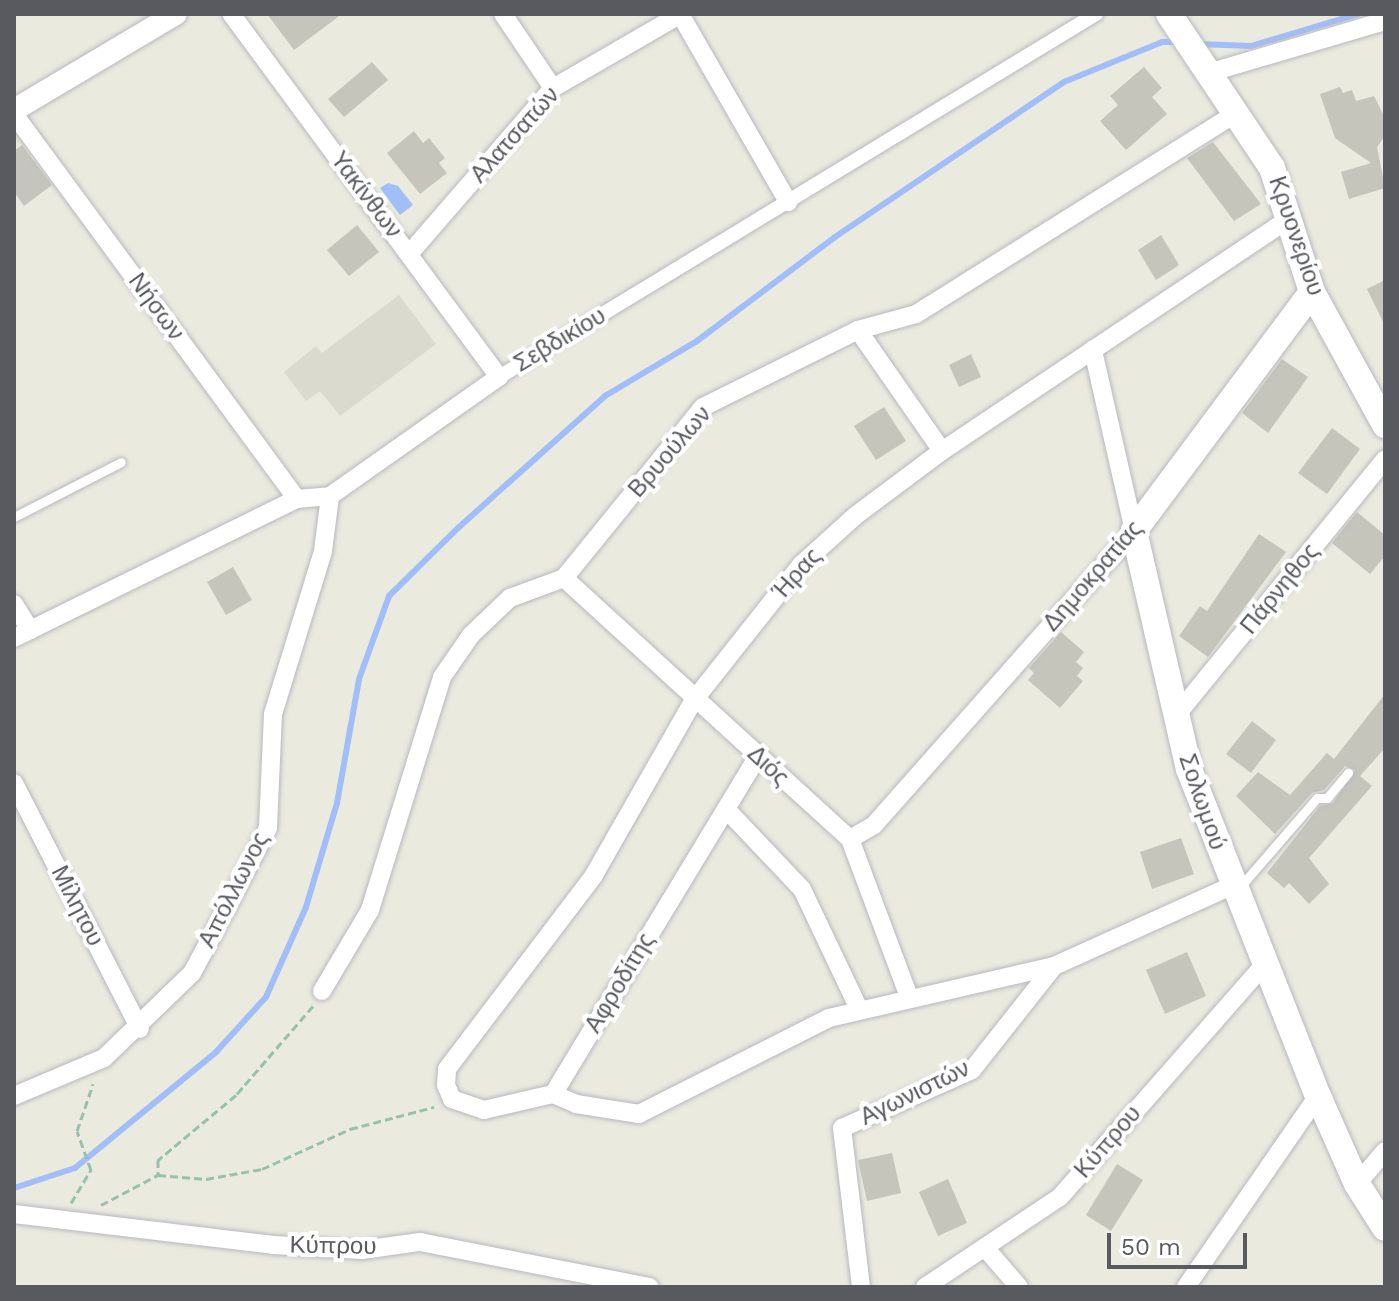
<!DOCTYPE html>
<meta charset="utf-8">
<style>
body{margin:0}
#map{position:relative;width:1399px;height:1301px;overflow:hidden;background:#eaeadf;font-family:"Work Sans",sans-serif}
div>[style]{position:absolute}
.education>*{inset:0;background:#dadace}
.water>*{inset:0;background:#a2bef8}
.stream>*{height:6px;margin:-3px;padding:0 3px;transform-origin:3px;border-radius:3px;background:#a2bef8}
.building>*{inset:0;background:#c5c5bc}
.path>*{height:3px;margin-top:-1.5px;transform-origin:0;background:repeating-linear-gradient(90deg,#97c1ac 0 8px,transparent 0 12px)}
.roads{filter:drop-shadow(0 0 2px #b7b8be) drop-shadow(0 0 2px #b7b8be)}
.service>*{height:9px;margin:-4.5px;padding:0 4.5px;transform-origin:4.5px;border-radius:4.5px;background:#fff}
.pedestrian>*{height:14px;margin:-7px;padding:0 7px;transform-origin:7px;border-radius:7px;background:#fff}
.minor>*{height:18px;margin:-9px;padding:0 9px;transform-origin:9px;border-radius:9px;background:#fff}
.tertiary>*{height:22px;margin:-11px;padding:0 11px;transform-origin:11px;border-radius:11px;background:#fff}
.secondary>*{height:26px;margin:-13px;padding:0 13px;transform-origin:13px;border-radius:13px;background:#fff}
span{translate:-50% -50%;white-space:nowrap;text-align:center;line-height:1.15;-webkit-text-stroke:8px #fff;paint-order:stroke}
.street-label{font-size:24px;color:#585a5f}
.frame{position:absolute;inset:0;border:16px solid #585a5f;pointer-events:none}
.scale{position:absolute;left:1107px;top:1233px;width:140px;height:36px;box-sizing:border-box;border:4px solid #585a5f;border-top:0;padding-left:10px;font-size:24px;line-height:28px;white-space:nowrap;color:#585a5f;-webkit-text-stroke:6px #fff;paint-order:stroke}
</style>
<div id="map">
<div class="education">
<div style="clip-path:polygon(399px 295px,436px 344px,340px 416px,320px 391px,306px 401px,284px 372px,316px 346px,322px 353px)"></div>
</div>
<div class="water">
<div style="clip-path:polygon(388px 183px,398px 186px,413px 205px,400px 215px,380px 188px)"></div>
</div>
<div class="stream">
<div style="left:1198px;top:44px;width:53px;rotate:2.2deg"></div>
<div style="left:1251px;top:46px;width:112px;rotate:-16.7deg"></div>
<div style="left:14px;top:1188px;width:64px;rotate:-18.2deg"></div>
<div style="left:75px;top:1168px;width:183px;rotate:-39.4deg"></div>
<div style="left:216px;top:1052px;width:74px;rotate:-47.7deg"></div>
<div style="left:266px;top:997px;width:98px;rotate:-66deg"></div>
<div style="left:306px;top:907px;width:109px;rotate:-73.4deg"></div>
<div style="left:337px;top:803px;width:126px;rotate:-79.9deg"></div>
<div style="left:359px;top:679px;width:88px;rotate:-70.1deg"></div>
<div style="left:389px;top:596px;width:97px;rotate:-44.6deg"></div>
<div style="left:458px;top:528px;width:198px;rotate:-41.9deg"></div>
<div style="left:605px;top:396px;width:107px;rotate:-30.9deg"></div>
<div style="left:697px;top:341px;width:173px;rotate:-37deg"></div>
<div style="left:835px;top:237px;width:277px;rotate:-34.1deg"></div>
<div style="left:1064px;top:82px;width:106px;rotate:-22.2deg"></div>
<div style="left:1162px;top:42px;width:14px"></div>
</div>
<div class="building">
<div style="clip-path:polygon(267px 14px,342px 14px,294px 50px)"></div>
<div style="clip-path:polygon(372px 62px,388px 80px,344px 117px,328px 99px)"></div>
<div style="clip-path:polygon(1144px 67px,1162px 88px,1152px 97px,1167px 114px,1126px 150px,1100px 121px,1118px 105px,1110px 96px)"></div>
<div style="clip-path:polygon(1340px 87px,1343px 93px,1352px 90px,1356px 101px,1374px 96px,1385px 118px,1385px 136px,1377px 147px,1385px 188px,1349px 199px,1341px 172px,1371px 163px,1335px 138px,1320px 94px)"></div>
<div style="clip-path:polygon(414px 131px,423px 143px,429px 138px,445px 158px,439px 163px,447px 173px,420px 194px,387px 153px)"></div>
<div style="clip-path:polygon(1213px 142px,1261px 204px,1234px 221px,1187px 158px)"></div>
<div style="clip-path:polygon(22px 145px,52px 185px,24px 206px,14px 192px,14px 151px)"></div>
<div style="clip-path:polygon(357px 225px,379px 252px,349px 276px,327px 250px)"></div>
<div style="clip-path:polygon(1161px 235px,1179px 265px,1156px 280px,1138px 250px)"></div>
<div style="clip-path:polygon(1385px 280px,1385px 326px,1367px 289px)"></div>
<div style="clip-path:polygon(971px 354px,981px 377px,959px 387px,949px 365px)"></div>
<div style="clip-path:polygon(1282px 359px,1308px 377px,1268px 433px,1242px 413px)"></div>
<div style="clip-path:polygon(884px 407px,906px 441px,876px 460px,854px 426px)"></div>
<div style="clip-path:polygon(1332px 428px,1360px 449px,1327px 494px,1298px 473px)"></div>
<div style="clip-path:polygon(1357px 512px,1385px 535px,1385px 556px,1370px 574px,1332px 543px)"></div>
<div style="clip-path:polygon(1259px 534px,1286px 552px,1208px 657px,1179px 636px,1200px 606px,1207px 611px)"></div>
<div style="clip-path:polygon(233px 567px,252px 600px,226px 615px,207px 582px)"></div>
<div style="clip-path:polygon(1061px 632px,1084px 652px,1076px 662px,1083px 668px,1077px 676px,1083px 681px,1060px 708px,1028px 680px,1034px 673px,1029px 668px)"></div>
<div style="clip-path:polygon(1385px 694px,1385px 748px,1360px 776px,1372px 786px,1309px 858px,1329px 884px,1309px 904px,1289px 883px,1284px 888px,1267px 873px,1320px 806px,1333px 803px,1355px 770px,1345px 766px,1324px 790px,1312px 793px,1275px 834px,1236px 796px,1258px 772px,1290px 795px,1327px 753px,1334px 759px)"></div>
<div style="clip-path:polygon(1252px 721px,1276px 740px,1251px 773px,1226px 754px)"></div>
<div style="clip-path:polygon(1181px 838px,1194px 874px,1152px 889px,1140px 852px)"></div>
<div style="clip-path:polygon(1187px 952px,1206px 996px,1165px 1014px,1146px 970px)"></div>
<div style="clip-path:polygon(892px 1153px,901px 1193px,867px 1201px,858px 1160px)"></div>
<div style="clip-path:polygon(1117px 1164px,1143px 1180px,1111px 1231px,1086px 1215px)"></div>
<div style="clip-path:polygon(948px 1179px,967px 1223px,938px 1236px,919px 1192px)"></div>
</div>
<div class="path">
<div style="left:313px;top:1006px;width:118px;rotate:130.9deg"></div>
<div style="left:236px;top:1095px;width:102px;rotate:140.2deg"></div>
<div style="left:158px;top:1160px;width:15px;rotate:90deg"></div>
<div style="left:158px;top:1175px;width:48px;rotate:4.8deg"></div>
<div style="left:206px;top:1179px;width:57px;rotate:-10.1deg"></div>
<div style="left:262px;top:1169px;width:97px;rotate:-24.4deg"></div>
<div style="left:350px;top:1129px;width:87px;rotate:-14.7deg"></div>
<div style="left:71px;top:1203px;width:39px;rotate:-59deg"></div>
<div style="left:91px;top:1170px;width:41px;rotate:-109.7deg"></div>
<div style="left:77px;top:1131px;width:50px;rotate:-71.2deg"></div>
<div style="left:101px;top:1205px;width:64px;rotate:-27.8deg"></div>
</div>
<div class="roads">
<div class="service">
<div style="left:14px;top:517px;width:120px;rotate:-27.2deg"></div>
<div style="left:1239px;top:888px;width:119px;rotate:-49.1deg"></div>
<div style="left:1317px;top:798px;width:10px"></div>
<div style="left:1327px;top:798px;width:33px;rotate:-50deg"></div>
</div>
<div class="pedestrian">
<div style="left:499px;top:377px;width:699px;rotate:-31.3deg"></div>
</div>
<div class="minor">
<div style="left:503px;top:14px;width:89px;rotate:56deg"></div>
<div style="left:680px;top:14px;width:217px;rotate:60.1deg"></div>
<div style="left:1208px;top:73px;width:184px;rotate:-16.4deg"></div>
<div style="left:14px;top:114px;width:478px;rotate:53.7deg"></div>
<div style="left:410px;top:253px;width:218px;rotate:-49.1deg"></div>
<div style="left:553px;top:88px;width:148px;rotate:-30deg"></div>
<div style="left:858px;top:330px;width:147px;rotate:55.2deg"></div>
<div style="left:564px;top:578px;width:387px;rotate:42.4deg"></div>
<div style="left:850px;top:839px;width:169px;rotate:69.5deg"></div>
<div style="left:14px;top:604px;width:31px;rotate:58deg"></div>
<div style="left:14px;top:638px;width:315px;rotate:-26.2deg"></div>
<div style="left:297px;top:499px;width:33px;rotate:-5deg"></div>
<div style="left:330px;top:496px;width:207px;rotate:-35.2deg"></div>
<div style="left:499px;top:377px;width:451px;rotate:-126.4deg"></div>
<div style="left:1174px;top:718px;width:334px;rotate:-50.8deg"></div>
<div style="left:758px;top:756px;width:395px;rotate:121.2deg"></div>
<div style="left:553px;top:1094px;width:71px;rotate:166.9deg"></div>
<div style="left:484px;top:1110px;width:34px;rotate:-161deg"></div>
<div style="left:452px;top:1099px;width:15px;rotate:-113deg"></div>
<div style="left:446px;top:1085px;width:16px;rotate:-86deg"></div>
<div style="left:447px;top:1069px;width:243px;rotate:-52.8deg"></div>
<div style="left:594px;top:875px;width:202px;rotate:-60.3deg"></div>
<div style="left:694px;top:700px;width:172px;rotate:-51.6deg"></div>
<div style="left:801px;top:565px;width:73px;rotate:-42.2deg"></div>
<div style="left:855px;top:516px;width:109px;rotate:-36.8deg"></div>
<div style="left:942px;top:451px;width:417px;rotate:-33.8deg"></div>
<div style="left:14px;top:783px;width:276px;rotate:62.9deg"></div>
<div style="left:726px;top:809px;width:110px;rotate:46.5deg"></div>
<div style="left:802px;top:889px;width:131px;rotate:64.6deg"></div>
<div style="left:850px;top:839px;width:28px;rotate:-30deg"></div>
<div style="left:874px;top:825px;width:392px;rotate:-48.5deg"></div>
<div style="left:1134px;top:531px;width:186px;rotate:-102.8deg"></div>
<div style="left:322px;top:991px;width:94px;rotate:-59.3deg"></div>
<div style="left:370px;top:910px;width:244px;rotate:-72.8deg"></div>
<div style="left:442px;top:677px;width:51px;rotate:-55.4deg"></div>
<div style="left:471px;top:635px;width:54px;rotate:-43.5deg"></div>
<div style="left:510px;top:598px;width:58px;rotate:-20.3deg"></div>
<div style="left:564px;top:578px;width:220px;rotate:-50.9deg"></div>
<div style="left:703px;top:407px;width:173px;rotate:-26.4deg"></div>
<div style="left:858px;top:330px;width:60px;rotate:-15.4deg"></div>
<div style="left:916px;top:314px;width:377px;rotate:-32.1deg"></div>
<div style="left:553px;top:1094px;width:25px;rotate:23deg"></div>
<div style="left:576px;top:1104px;width:64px;rotate:9deg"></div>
<div style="left:639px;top:1114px;width:213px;rotate:-26.8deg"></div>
<div style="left:829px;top:1018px;width:231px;rotate:-13deg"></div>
<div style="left:1054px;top:966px;width:194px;rotate:-24.3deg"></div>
<div style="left:14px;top:1096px;width:98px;rotate:-22.9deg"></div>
<div style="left:104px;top:1058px;width:122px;rotate:-44deg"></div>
<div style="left:192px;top:973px;width:44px;rotate:-61.7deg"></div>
<div style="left:213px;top:934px;width:119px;rotate:-62.6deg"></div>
<div style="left:268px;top:828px;width:114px;rotate:-87.5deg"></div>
<div style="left:273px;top:714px;width:170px;rotate:-72.9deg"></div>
<div style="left:323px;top:551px;width:55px;rotate:-82.7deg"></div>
<div style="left:1357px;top:1184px;width:43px;rotate:-49.7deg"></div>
<div style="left:14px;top:1214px;width:261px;rotate:6.8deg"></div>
<div style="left:273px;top:1245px;width:89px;rotate:3.2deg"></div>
<div style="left:362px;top:1250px;width:59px;rotate:-7.9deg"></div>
<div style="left:420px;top:1242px;width:234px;rotate:11.1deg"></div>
<div style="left:987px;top:1250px;width:49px;rotate:49.1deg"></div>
<div style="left:861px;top:1287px;width:160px;rotate:-96.8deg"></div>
<div style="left:842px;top:1128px;width:142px;rotate:-24deg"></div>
<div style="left:972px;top:1070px;width:132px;rotate:-51.7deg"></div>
<div style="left:925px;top:1287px;width:162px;rotate:-33.7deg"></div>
<div style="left:1060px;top:1197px;width:309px;rotate:-48.7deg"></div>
<div style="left:1186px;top:1287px;width:232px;rotate:-55.4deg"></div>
</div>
<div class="tertiary">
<div style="left:14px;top:110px;width:188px;rotate:-30.7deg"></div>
</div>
<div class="secondary">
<div style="left:1169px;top:14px;width:185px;rotate:56.2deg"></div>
<div style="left:1272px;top:168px;width:130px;rotate:72.1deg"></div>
<div style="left:1312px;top:292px;width:152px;rotate:61.2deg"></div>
<div style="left:1312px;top:292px;width:298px;rotate:126.7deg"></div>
<div style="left:1134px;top:531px;width:244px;rotate:77deg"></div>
<div style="left:1189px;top:769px;width:352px;rotate:68.5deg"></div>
<div style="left:1318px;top:1096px;width:96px;rotate:66.1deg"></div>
<div style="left:1357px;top:1184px;width:52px;rotate:57.5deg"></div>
</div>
</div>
<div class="street-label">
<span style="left:515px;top:135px;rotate:-48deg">Αλατσατών</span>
<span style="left:366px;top:195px;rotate:53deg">Υακίνθων</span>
<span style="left:1296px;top:236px;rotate:71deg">Κρυονερίου</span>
<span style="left:156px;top:307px;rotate:54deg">Νήσων</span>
<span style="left:560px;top:340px;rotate:-31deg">Σεβδικίου</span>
<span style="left:670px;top:452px;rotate:-49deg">Βρυούλων</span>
<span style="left:797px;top:574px;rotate:-48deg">Ήρας</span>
<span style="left:1093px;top:576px;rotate:-49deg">Δημοκρατίας</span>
<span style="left:1280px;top:589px;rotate:-51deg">Πάρνηθος</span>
<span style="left:768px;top:766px;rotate:43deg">Διός</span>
<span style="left:1202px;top:802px;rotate:71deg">Σολωμού</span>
<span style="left:234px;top:890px;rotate:-63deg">Απόλλωνος</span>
<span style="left:77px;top:906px;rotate:63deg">Μίλητου</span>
<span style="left:620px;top:983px;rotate:-59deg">Αφροδίτης</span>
<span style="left:915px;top:1093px;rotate:-26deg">Αγωνιστών</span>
<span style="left:1108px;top:1142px;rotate:-49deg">Κύπρου</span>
<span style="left:333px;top:1246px;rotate:1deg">Κύπρου</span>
</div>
<div class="frame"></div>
<div class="scale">50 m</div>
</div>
